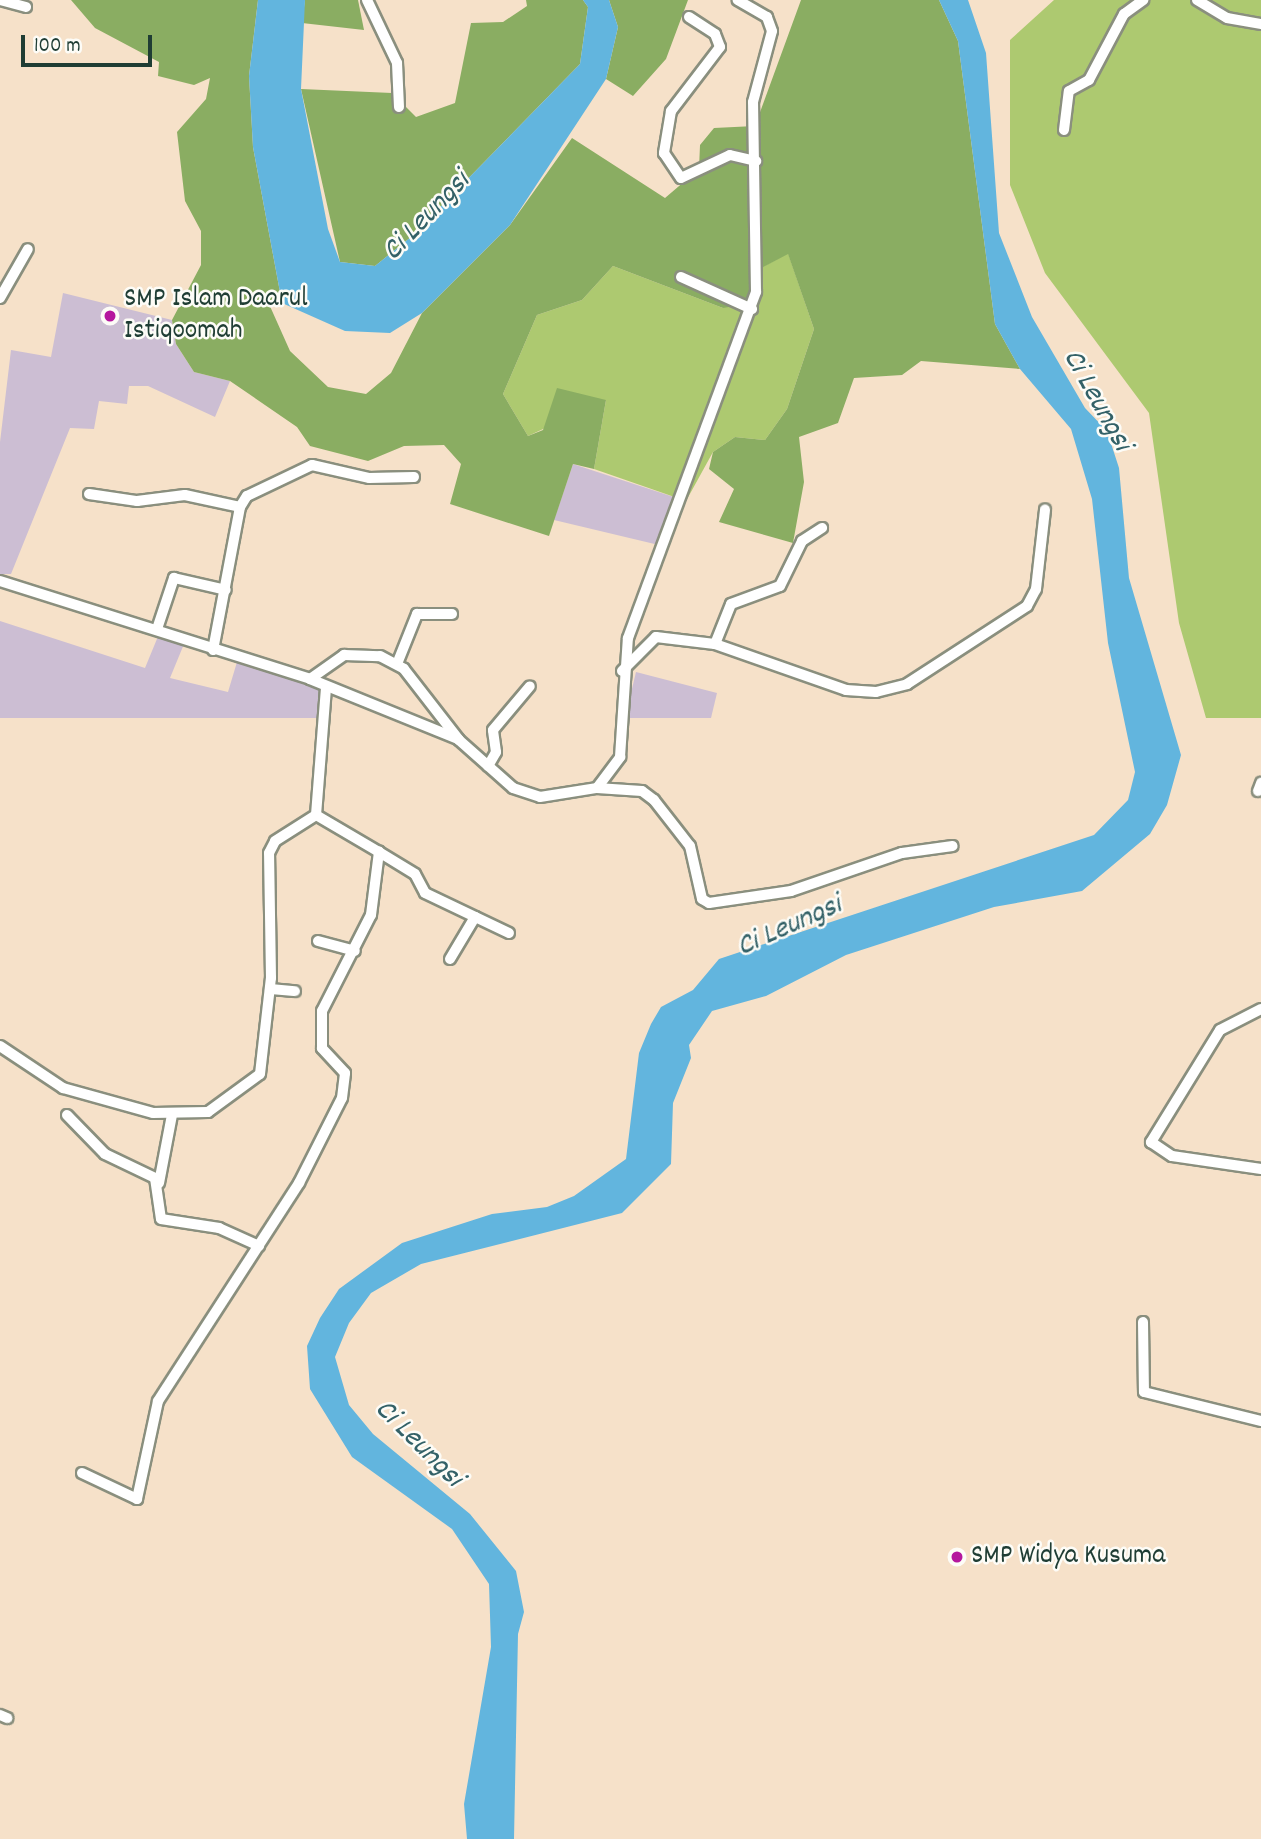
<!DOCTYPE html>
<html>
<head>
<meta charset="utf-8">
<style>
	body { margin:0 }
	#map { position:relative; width:1261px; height:1839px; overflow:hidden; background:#f6e1c9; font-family:Dekko,sans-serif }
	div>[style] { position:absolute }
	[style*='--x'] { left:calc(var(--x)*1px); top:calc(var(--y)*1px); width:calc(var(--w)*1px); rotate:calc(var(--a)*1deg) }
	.industrial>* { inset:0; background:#ccbed3 }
	.green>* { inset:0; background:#adc970 }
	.forest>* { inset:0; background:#8aad62 }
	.water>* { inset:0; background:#62b5de }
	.roads { filter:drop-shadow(2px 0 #8a8f7e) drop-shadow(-2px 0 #8a8f7e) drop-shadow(0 2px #8a8f7e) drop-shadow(0 -2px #8a8f7e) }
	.street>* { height:10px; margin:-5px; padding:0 5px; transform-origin:5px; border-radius:5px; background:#fff }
	.dots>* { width:19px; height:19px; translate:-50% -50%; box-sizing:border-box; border:4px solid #fdfcf7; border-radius:50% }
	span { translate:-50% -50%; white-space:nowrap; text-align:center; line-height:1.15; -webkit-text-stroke:5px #fdfcf7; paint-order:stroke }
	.poi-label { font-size:28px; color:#1f3d34 }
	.left { translate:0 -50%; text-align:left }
	.water-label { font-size:30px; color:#336167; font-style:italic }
	.scale { position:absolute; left:21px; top:35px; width:131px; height:32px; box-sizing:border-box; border:4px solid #1f3d34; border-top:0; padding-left:9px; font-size:21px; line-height:24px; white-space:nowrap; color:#1f3d34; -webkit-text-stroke:5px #fdfcf7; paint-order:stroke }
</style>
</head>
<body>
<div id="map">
	<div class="industrial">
		<i style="clip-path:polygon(63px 293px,172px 320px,176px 344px,194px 372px,230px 381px,215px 417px,148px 386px,129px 386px,127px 404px,99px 401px,94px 429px,70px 428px,11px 574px,0 574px,0 442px,11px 350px,51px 357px)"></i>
		<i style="clip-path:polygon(573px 464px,686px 501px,663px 546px,554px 520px)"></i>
		<i style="clip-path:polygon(0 621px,145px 668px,159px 634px,184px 644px,170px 678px,228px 692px,237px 662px,313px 682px,323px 693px,321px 718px,0 718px)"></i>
		<i style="clip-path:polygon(636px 672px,717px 693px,711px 718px,625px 718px)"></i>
	</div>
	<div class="green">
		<i style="clip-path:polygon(1054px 0,1261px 0,1261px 718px,1206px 718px,1179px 623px,1149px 413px,1045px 273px,1010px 185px,1010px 40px)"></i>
		<i style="clip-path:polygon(788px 253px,814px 329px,787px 409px,765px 440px,735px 437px,713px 452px,686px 501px,594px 469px,606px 400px,528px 436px,503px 394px,537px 315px,582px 300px,613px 266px,723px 308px,754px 272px)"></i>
	</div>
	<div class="forest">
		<i style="clip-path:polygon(71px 0,258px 0,249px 76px,253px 147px,282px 303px,269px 304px,290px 351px,328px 387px,366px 394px,391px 373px,422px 313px,510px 225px,572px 138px,665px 198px,699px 169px,700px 145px,714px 128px,755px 126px,801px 0,939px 0,958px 41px,995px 324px,1020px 369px,921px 361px,902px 375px,854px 378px,838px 423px,799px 437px,804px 482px,793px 543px,719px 522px,734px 489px,709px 469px,713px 452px,735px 437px,765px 440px,787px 409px,814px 329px,788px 254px,754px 272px,746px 304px,723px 308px,613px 266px,582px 300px,537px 315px,503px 394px,528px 436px,543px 430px,557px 388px,606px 400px,594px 469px,573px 464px,549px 536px,450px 504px,461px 464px,444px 445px,404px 446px,368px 461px,310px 446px,297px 427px,230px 381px,194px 372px,176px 344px,172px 320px,201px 265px,201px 231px,185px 201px,177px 132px,206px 99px,210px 78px,194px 85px,158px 76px,159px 62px,95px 28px)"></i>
		<i style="clip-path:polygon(305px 0,358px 0,364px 30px,302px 23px)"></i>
		<i style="clip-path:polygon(526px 0,583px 0,588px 7px,580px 64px,411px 237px,375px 266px,340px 262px,301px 89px,392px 93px,416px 117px,455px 103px,471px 23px,503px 22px,527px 6px)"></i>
		<i style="clip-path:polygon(609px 0,688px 0,666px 59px,633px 96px,606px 79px,618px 27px)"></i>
	</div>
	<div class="water">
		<i style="clip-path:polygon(258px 0,305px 0,301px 89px,328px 229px,340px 262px,375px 266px,411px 237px,580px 64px,588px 7px,583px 0,609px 0,618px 27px,606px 79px,510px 225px,422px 313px,390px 333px,345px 331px,282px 303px,253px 147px,249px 76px)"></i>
		<i style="clip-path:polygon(939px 0,968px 0,986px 53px,999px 233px,1032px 317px,1085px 408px,1107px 431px,1119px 468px,1129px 578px,1181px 755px,1167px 805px,1150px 834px,1082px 891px,994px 907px,846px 955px,766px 996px,712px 1011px,689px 1045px,691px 1058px,673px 1103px,671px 1164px,622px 1213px,421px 1264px,371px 1293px,349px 1323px,335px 1357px,349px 1405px,373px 1434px,470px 1514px,516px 1571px,524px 1612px,518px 1634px,514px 1839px,467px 1839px,464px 1804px,491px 1647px,489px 1584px,452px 1529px,352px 1457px,310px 1389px,307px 1346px,320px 1318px,339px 1289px,402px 1243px,492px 1214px,547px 1207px,574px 1196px,626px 1159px,639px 1053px,651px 1024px,661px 1007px,693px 990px,719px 959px,1094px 835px,1128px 800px,1135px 772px,1108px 643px,1092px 499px,1071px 429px,1020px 369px,995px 324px,958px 41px)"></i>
	</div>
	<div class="roads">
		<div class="street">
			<i style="--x:0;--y:0;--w:27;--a:15"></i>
			<i style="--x:367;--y:0;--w:70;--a:64.5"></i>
			<i style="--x:397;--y:63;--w:44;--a:87.4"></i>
			<i style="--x:1197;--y:0;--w:35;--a:31"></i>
			<i style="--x:1227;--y:18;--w:35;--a:10"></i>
			<i style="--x:689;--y:17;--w:31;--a:33"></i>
			<i style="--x:715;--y:34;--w:14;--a:69"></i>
			<i style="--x:720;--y:47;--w:81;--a:127.4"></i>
			<i style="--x:671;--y:111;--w:43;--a:99.5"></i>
			<i style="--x:664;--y:153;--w:30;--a:56"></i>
			<i style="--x:681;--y:178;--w:54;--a:-25.1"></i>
			<i style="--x:730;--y:155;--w:27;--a:13"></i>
			<i style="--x:1064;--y:130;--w:39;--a:-83"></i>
			<i style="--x:1069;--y:91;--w:23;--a:-29"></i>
			<i style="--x:1089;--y:80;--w:75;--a:-62.1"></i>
			<i style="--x:1124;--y:14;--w:24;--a:-36"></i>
			<i style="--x:681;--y:277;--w:78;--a:24.3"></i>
			<i style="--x:0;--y:298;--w:56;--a:-60.3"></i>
			<i style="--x:89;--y:494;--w:49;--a:8.3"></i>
			<i style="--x:137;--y:501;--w:48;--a:-7.1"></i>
			<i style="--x:185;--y:495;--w:56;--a:12.3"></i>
			<i style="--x:0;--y:581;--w:325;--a:17.5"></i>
			<i style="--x:310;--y:679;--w:42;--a:-35.2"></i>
			<i style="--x:344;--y:655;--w:36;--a:2"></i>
			<i style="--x:380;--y:656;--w:27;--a:28"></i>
			<i style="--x:404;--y:669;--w:90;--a:52.2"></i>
			<i style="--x:459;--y:740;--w:72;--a:41.6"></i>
			<i style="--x:513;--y:788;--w:28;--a:18"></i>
			<i style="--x:540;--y:797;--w:58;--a:-9"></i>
			<i style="--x:597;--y:788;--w:39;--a:-53"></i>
			<i style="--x:620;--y:757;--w:119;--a:-86.2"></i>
			<i style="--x:628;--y:638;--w:369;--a:-69.7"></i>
			<i style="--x:756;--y:292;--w:190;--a:-90.9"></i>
			<i style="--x:753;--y:102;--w:73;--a:-75"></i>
			<i style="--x:772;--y:31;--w:15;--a:-110"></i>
			<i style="--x:767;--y:17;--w:34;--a:-150"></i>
			<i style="--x:157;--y:629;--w:54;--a:-71.6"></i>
			<i style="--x:174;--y:578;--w:53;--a:13"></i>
			<i style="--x:715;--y:644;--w:139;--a:19.3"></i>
			<i style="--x:846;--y:690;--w:30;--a:4"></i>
			<i style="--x:876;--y:692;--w:32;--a:-14"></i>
			<i style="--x:907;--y:684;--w:143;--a:-33"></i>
			<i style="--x:1027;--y:606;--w:19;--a:-62"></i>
			<i style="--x:1036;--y:589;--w:80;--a:-83.5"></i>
			<i style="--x:213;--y:650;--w:146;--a:-79.3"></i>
			<i style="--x:240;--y:507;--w:13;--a:-58"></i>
			<i style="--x:247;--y:496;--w:72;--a:-25.5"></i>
			<i style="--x:312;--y:465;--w:58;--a:12.8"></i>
			<i style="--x:369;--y:478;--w:45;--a:-1.3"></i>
			<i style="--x:397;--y:664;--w:54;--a:-68.2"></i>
			<i style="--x:417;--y:614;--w:35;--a:0"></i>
			<i style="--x:622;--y:671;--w:48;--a:-45"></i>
			<i style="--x:656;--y:637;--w:59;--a:6.8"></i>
			<i style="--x:715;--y:644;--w:43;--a:-68.2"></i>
			<i style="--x:731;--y:604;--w:52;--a:-20.2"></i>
			<i style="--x:780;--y:586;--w:50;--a:-63.9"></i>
			<i style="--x:802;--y:541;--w:24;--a:-33"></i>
			<i style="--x:310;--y:679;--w:160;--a:22.1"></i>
			<i style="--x:488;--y:766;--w:16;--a:-60"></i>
			<i style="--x:496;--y:752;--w:22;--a:-98"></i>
			<i style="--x:493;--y:730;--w:57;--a:-49.9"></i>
			<i style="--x:597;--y:788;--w:45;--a:3.8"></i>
			<i style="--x:642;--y:791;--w:15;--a:37"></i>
			<i style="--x:654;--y:800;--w:58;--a:52"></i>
			<i style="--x:690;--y:846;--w:54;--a:77.2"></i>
			<i style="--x:702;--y:899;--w:8;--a:30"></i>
			<i style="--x:709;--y:903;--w:83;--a:-8.3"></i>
			<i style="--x:791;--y:891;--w:117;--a:-18.9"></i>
			<i style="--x:902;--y:853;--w:51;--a:-7.8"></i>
			<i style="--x:1258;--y:791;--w:9;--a:-69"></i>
			<i style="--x:379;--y:852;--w:42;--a:31.4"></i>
			<i style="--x:415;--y:874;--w:21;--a:62"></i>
			<i style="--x:425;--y:893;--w:93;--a:25.5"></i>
			<i style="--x:318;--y:941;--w:38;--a:15"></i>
			<i style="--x:450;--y:959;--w:49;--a:-59.2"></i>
			<i style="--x:270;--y:989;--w:25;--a:5"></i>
			<i style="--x:1261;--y:1009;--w:46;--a:152.9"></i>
			<i style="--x:1220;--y:1030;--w:132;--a:121.6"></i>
			<i style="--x:1151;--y:1142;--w:25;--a:34"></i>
			<i style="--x:1172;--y:1156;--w:90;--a:8.3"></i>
			<i style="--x:0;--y:1046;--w:76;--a:33.7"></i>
			<i style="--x:63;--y:1088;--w:93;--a:15.5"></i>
			<i style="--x:153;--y:1113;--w:55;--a:-1"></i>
			<i style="--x:208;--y:1112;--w:64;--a:-36.2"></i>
			<i style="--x:260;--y:1074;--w:97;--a:-83.5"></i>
			<i style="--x:271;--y:978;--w:125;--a:-90.9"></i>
			<i style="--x:269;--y:853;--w:13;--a:-63"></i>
			<i style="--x:275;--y:841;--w:49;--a:-32.4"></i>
			<i style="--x:316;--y:815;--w:128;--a:-85.5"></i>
			<i style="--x:67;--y:1115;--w:54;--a:45.7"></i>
			<i style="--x:105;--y:1154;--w:55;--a:25.6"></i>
			<i style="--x:155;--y:1178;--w:41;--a:81.7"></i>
			<i style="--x:161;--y:1219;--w:59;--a:8.8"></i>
			<i style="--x:219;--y:1228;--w:44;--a:24.2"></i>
			<i style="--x:159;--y:1183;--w:69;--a:-79.2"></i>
			<i style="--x:1143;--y:1322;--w:70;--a:89.2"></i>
			<i style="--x:1144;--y:1392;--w:121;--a:13.9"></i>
			<i style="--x:82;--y:1473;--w:61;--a:25.3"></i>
			<i style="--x:137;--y:1499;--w:100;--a:-77.9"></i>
			<i style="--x:158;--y:1401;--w:260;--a:-57.1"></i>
			<i style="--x:299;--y:1183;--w:95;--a:-63.2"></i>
			<i style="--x:342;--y:1098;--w:25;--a:-83"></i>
			<i style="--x:345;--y:1073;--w:34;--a:-133"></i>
			<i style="--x:322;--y:1048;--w:37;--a:-90"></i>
			<i style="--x:322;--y:1011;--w:108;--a:-63"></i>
			<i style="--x:371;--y:915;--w:64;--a:-82.8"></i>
			<i style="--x:379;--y:852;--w:73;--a:-149.6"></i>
			<i style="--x:0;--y:1715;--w:8;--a:23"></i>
		</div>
	</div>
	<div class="dots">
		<i style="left:110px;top:316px;background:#b5179e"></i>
		<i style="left:957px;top:1557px;background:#b5179e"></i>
	</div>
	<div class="poi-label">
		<span class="left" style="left:124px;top:316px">SMP Islam Daarul<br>Istiqoomah</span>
		<span class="left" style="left:971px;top:1557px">SMP Widya Kusuma</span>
	</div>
	<div class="water-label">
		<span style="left:428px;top:218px;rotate:-46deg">Ci Leungsi</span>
		<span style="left:1095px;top:401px;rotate:61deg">Ci Leungsi</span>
		<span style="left:790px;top:928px;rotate:-24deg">Ci Leungsi</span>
		<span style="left:417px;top:1445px;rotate:45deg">Ci Leungsi</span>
	</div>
	<div class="scale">100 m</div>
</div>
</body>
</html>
